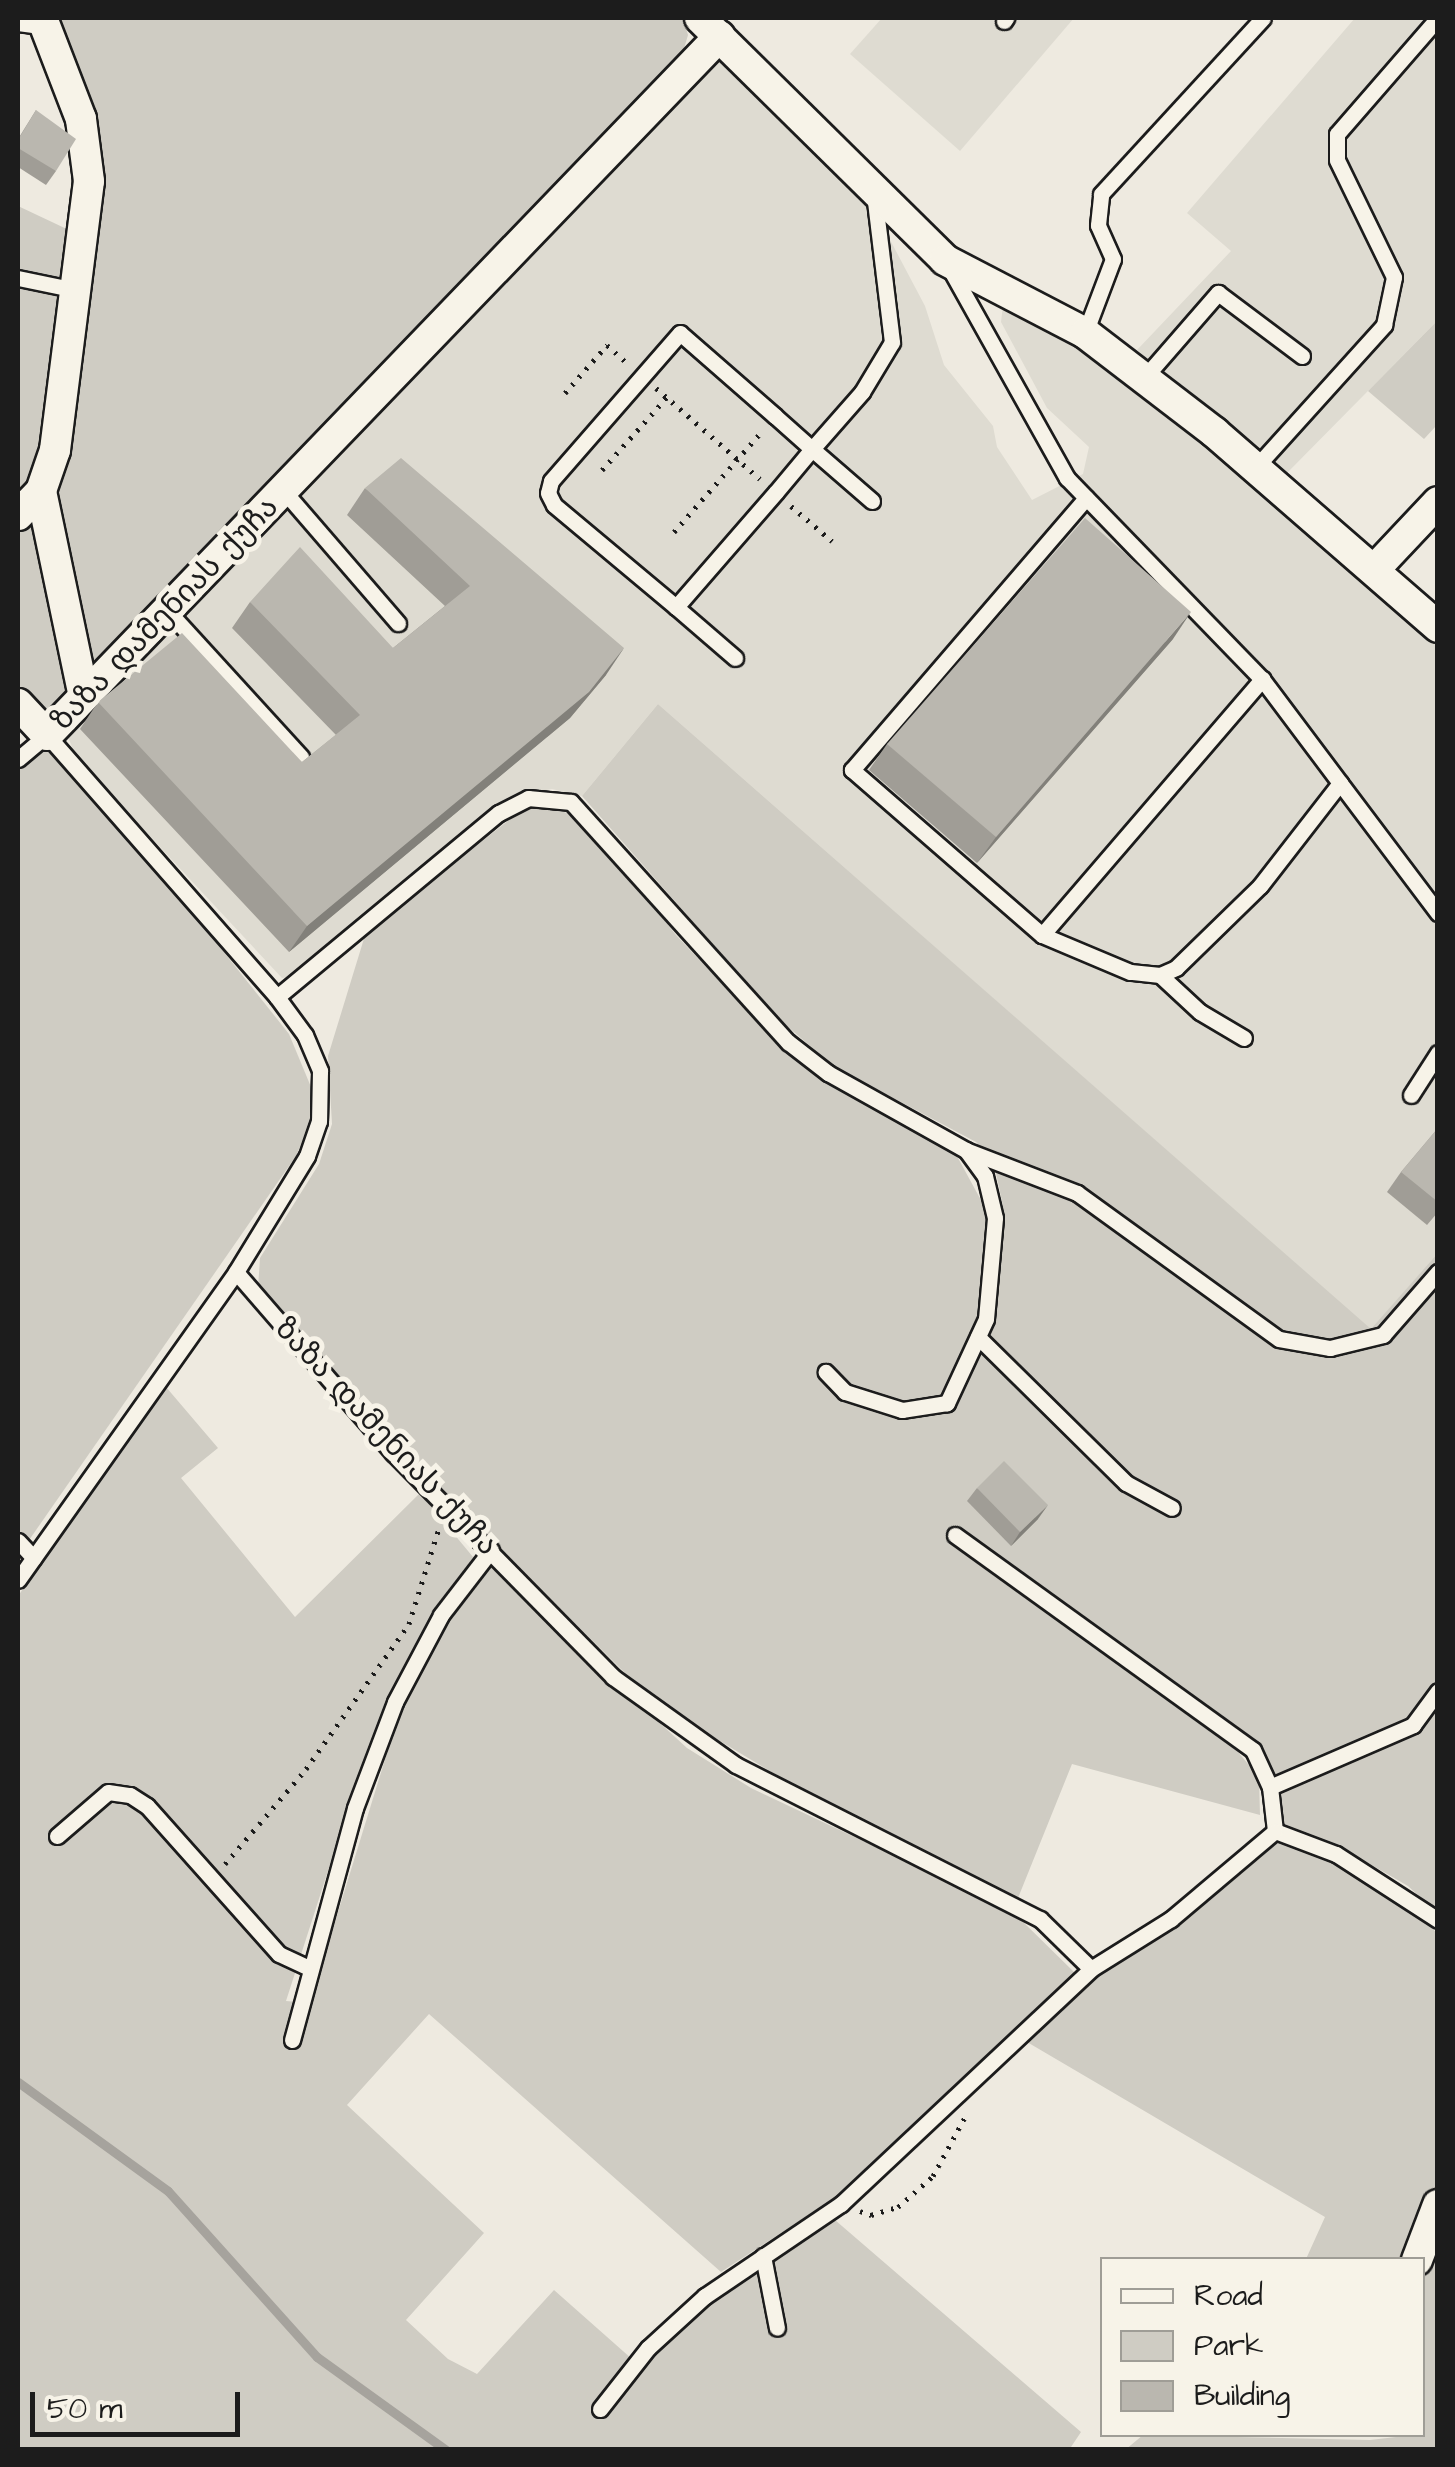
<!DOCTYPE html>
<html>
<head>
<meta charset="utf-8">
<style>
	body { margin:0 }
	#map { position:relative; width:1455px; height:2467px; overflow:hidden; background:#eeeae0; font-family:"Architects Daughter","Noto Sans Georgian",sans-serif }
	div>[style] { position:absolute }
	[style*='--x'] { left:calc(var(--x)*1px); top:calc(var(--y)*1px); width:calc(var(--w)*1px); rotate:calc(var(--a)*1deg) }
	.built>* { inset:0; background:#dedbd1 }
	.green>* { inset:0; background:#cfccc3 }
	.stream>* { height:9px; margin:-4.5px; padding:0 4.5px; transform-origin:4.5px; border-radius:4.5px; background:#a6a39d }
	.path>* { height:5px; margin-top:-2.5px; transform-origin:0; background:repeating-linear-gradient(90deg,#1c1c1c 0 2.5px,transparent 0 10.5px) }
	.roads { filter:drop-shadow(2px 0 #1c1c1c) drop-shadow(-2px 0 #1c1c1c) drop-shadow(0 2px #1c1c1c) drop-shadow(0 -2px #1c1c1c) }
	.lane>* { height:15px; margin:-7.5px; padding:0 7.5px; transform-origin:7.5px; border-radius:7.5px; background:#f7f3e8 }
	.street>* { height:30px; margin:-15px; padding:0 15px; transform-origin:15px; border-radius:15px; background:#f7f3e8 }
	.wall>* { inset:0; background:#a09d96 }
	.shaded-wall>* { inset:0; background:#82807a }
	.building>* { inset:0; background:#bab7af }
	span { translate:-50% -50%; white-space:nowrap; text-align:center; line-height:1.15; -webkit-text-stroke:10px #f7f3e8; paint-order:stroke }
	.street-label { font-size:30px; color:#1c1c1c }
	.frame { position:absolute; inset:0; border:20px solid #1c1c1c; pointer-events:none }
	.legend { position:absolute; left:1100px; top:2257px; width:325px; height:180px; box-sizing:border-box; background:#f7f3e8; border:2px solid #9f9d96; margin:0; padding:12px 18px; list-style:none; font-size:30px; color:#1c1c1c }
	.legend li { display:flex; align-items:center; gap:20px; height:50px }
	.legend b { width:50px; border:2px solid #9f9d96 }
	.scale { position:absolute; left:30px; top:2392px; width:210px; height:45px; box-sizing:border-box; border:5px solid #1c1c1c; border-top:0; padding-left:12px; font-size:30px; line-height:35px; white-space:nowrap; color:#1c1c1c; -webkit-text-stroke:8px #f7f3e8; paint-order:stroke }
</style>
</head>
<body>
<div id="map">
	<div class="built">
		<i style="clip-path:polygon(882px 18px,1074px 18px,960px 151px,850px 54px)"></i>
		<i style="clip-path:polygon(1355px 18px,1437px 18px,1437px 321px,1287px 473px,1137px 350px,1231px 251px,1187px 213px)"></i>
		<i style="clip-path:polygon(718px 58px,853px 189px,888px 236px,925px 306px,944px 365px,993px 426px,997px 447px,1032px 500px,1083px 474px,1089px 447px,1047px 408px,1001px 322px,1003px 305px,1074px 333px,1437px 646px,1437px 1254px,1371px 1330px,658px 704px,582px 796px,552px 789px,516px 795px,295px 976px,282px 978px,76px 757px,68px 737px,73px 722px)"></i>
	</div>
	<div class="green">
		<i style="clip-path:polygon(50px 18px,683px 18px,688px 35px,683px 52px,43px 718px,18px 693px,18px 526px,42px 498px,94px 216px)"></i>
		<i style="clip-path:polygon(18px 206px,71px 231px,48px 446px,18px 498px)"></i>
		<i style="clip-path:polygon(1437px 321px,1437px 425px,1424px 439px,1368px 391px)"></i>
		<i style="clip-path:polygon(658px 704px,1371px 1329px,1437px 1254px,1437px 1683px,1405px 1723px,1277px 1777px,1254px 1742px,956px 1527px,945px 1536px,1227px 1739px,1259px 1777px,1260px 1815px,1072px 1764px,1018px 1898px,850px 1819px,695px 1726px,626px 1674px,380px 1430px,258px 1288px,260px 1258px,319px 1164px,332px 1124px,328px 1056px,366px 932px,513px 817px,540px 804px,582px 818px,676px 935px,783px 1049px,827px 1081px,934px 1139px,958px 1158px,982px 1202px,1003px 1206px,994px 1164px,976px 1142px,833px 1066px,779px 1019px,582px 796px)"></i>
		<i style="clip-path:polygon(43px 746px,196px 917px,289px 1034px,311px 1087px,313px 1116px,296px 1156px,18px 1556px,18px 768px)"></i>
		<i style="clip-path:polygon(166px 1387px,218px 1448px,181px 1478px,295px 1617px,420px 1493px,473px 1557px,405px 1663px,368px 1747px,286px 2001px,310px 2003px,395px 1727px,440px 1630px,488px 1565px,687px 1748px,751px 1788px,1013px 1912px,1075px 1973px,898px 2145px,833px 2199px,721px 2272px,429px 2014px,347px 2105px,484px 2233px,406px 2320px,448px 2359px,477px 2374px,554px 2290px,641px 2367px,692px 2316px,835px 2220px,1081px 2432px,1069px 2450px,18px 2449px,18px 1596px)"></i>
		<i style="clip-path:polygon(1437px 1707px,1437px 1913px,1408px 1886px,1337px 1845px,1281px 1824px,1281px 1791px,1410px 1736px)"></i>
		<i style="clip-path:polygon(1273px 1840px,1340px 1865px,1402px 1901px,1437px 1933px,1437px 2187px,1407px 2259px,1306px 2259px,1325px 2217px,1027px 2042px,1101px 1972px,1207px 1902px)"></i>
		<i style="clip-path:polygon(1437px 2235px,1437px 2449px,1125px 2450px,1143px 2435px,1370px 2440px,1422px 2434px,1423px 2281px)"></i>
	</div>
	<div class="stream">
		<i style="--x:18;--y:2082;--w:185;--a:36"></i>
		<i style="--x:168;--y:2191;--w:223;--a:48.1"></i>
		<i style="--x:317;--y:2357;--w:159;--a:35.8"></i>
	</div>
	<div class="path">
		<i style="--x:656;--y:388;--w:138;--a:41.2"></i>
		<i style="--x:565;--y:393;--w:64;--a:-48.8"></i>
		<i style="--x:607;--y:345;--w:28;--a:42"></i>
		<i style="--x:602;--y:470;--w:98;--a:-48.3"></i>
		<i style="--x:791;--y:506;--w:54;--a:40.5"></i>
		<i style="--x:674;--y:532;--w:135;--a:-48.9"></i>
		<i style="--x:225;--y:1864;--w:125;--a:-49.5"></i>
		<i style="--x:306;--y:1769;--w:178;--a:-54.6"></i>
		<i style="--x:409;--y:1624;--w:101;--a:-72.6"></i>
		<i style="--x:860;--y:2211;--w:12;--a:20"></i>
		<i style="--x:871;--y:2215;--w:28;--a:-17"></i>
		<i style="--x:898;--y:2207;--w:47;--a:-41.5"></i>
		<i style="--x:933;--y:2176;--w:67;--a:-61.5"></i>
	</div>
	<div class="roads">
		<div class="lane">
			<i style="--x:1004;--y:21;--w:4;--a:-56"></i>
			<i style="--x:18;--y:23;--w:28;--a:8"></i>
			<i style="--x:949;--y:267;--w:242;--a:60.8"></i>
			<i style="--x:1067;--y:478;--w:280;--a:45.9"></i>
			<i style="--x:1262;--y:679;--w:130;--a:53.1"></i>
			<i style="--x:1340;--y:783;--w:130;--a:127.8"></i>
			<i style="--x:1260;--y:886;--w:117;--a:135.7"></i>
			<i style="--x:1176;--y:968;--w:17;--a:156"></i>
			<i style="--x:1160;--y:975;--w:30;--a:-174"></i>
			<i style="--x:1130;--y:972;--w:95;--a:-157.2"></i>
			<i style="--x:1042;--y:935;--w:338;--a:-49.3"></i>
			<i style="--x:18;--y:278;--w:59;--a:11.7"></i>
			<i style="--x:1085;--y:333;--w:79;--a:-69.3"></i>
			<i style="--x:1113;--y:259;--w:37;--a:-114"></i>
			<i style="--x:1098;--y:225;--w:31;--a:-84"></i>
			<i style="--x:1101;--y:194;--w:239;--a:-47.4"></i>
			<i style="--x:1144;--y:378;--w:113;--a:-49"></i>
			<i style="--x:1218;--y:293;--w:105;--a:36.9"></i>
			<i style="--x:1255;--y:468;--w:193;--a:-47.9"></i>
			<i style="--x:1384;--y:325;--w:49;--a:-78.2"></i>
			<i style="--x:1394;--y:277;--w:130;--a:-116"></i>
			<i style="--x:1337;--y:160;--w:26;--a:-90"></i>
			<i style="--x:1337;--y:134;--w:154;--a:-49"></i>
			<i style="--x:283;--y:490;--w:176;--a:49.2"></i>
			<i style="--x:872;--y:501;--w:79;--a:-139.1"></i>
			<i style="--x:812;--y:449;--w:50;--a:-138.3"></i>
			<i style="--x:775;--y:416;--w:126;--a:-138.9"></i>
			<i style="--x:680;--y:333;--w:196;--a:131.1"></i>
			<i style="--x:551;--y:481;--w:12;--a:104"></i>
			<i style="--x:548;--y:493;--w:13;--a:63"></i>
			<i style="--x:554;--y:505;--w:159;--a:39.9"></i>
			<i style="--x:676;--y:607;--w:152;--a:-49"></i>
			<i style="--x:776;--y:492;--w:56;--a:-50.1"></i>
			<i style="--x:812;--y:449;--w:76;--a:-48.7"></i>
			<i style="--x:862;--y:392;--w:58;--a:-59"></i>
			<i style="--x:892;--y:342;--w:150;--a:-96.9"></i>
			<i style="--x:676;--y:607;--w:78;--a:40.8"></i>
			<i style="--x:167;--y:610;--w:199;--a:47.6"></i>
			<i style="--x:18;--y:759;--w:38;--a:-40"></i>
			<i style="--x:47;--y:735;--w:349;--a:48.7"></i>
			<i style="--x:277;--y:997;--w:47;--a:53.6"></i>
			<i style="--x:305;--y:1035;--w:39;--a:67"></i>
			<i style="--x:320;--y:1071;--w:50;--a:91.1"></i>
			<i style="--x:319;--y:1121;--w:37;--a:109"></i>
			<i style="--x:307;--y:1156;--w:136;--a:121.5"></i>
			<i style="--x:236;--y:1272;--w:377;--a:125.3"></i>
			<i style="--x:1340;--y:783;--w:163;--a:53"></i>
			<i style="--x:1042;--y:935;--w:252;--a:-139"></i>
			<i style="--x:852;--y:770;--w:359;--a:-49.3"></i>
			<i style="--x:1160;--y:975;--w:54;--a:42.8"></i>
			<i style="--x:1200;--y:1012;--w:51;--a:30.6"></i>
			<i style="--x:277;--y:997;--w:288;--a:-39.7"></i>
			<i style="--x:499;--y:813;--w:33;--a:-27"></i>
			<i style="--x:528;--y:798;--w:43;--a:5.3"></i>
			<i style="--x:571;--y:802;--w:324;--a:47.9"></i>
			<i style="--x:788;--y:1042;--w:51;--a:37.8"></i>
			<i style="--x:828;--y:1073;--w:158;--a:29.2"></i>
			<i style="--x:966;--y:1150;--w:32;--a:54"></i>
			<i style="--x:985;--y:1176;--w:43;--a:76.6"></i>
			<i style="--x:995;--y:1218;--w:101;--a:95.1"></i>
			<i style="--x:986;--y:1319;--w:93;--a:114.9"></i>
			<i style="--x:947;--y:1403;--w:46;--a:171.2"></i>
			<i style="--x:902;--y:1410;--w:60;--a:-162.5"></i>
			<i style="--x:845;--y:1392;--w:28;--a:-134"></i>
			<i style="--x:1411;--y:1095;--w:50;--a:-57.3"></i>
			<i style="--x:968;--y:1151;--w:117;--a:21.1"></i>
			<i style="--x:1077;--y:1193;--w:249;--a:35.9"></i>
			<i style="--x:1279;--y:1339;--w:52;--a:10"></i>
			<i style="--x:1330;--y:1348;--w:55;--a:-13.8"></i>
			<i style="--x:1383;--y:1335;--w:84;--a:-48.9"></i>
			<i style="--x:236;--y:1272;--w:240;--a:49.1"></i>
			<i style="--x:393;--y:1453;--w:314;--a:45.5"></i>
			<i style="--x:613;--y:1677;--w:151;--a:35.6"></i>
			<i style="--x:736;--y:1765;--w:341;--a:26.9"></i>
			<i style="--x:1040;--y:1919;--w:71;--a:44.4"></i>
			<i style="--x:978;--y:1337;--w:208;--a:44.6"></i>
			<i style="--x:1126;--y:1483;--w:52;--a:28.5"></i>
			<i style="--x:955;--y:1535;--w:367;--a:35.8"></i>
			<i style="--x:1253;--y:1750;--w:41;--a:65.3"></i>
			<i style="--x:1270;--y:1787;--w:44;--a:83.5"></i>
			<i style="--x:18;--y:1541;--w:23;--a:47"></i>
			<i style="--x:1270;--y:1787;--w:156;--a:-23.4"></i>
			<i style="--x:1413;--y:1725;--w:42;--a:-53.7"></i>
			<i style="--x:1275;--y:1831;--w:65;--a:20.7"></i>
			<i style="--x:1336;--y:1854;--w:121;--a:32.9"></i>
			<i style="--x:57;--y:1836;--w:67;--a:-40.8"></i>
			<i style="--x:108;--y:1792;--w:22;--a:8"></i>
			<i style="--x:130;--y:1795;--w:20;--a:33"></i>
			<i style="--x:147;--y:1806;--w:198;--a:48.3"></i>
			<i style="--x:279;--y:1954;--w:35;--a:25"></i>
			<i style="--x:292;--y:2040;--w:240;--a:-74.8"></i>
			<i style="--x:355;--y:1808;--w:113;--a:-69.3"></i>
			<i style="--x:395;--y:1702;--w:98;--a:-62.1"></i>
			<i style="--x:441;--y:1615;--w:82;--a:-52.4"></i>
			<i style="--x:763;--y:2256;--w:73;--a:79"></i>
			<i style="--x:600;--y:2409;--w:78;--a:-51.8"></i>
			<i style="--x:648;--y:2348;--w:77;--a:-42.4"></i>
			<i style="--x:705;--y:2296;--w:164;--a:-34.1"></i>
			<i style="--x:841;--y:2204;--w:343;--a:-43.2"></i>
			<i style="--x:1091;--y:1969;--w:94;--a:-32"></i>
			<i style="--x:1171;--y:1919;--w:136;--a:-40.2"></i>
		</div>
		<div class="street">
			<i style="--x:700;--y:18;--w:344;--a:44.6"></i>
			<i style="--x:945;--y:260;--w:158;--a:27.5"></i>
			<i style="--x:1085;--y:333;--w:163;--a:37.5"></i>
			<i style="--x:1214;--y:432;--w:297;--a:41"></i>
			<i style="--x:41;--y:491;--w:209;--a:78.2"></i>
			<i style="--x:18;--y:515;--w:33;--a:-46"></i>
			<i style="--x:41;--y:491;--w:43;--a:-71.1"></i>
			<i style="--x:55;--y:450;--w:271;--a:-82.8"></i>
			<i style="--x:89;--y:181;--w:63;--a:-97.4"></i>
			<i style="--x:81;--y:119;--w:108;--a:-111.1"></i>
			<i style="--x:1374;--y:570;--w:93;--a:-46.7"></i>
			<i style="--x:18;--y:704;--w:42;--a:46.9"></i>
			<i style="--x:47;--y:735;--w:970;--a:-46.09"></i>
			<i style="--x:1417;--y:2260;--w:59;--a:-69.1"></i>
		</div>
	</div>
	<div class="wall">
		<i style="clip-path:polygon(36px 110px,56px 171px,46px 185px,18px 167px,18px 139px)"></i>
		<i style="clip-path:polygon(365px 488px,606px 675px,570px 718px,289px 952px,80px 729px,98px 702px,302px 762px,336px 735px,232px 628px,250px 602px,393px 648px,445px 606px,347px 515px)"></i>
		<i style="clip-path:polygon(1173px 639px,977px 863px,869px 770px,887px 744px)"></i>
		<i style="clip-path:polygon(1438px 1128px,1438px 1212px,1427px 1225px,1387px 1192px,1401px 1172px)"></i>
		<i style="clip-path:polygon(977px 1488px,1038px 1519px,1011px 1546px,967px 1501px)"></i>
	</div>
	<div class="shaded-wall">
		<i style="clip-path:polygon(1191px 612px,1173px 639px,977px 863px,996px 837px)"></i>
		<i style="clip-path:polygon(624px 648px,606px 675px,570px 718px,289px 952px,307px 926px)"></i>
		<i style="clip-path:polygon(1048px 1505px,1038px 1519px,1011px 1546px,1020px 1532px)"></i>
	</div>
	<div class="building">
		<i style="clip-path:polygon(36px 110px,76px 139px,56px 171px,18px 148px,18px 140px)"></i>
		<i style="clip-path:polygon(401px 458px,624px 648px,589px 692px,307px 926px,98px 702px,182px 633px,302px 762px,360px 715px,250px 602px,300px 547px,393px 648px,470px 586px,365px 488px)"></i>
		<i style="clip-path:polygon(1085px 518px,1191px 612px,996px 837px,887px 744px)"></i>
		<i style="clip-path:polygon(1438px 1128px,1438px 1202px,1401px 1172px)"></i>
		<i style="clip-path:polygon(1004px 1461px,1048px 1505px,1020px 1532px,977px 1488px)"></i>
	</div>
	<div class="street-label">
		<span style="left:165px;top:614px;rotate:-46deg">ზაზა დამენიას ქუჩა</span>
		<span style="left:386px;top:1437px;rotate:47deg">ზაზა დამენიას ქუჩა</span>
	</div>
	<div class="frame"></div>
	<ul class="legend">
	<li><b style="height:12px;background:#f7f3e8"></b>Road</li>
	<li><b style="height:28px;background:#cfccc3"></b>Park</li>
	<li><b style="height:28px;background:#bab7af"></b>Building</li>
	</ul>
	<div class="scale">50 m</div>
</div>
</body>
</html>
